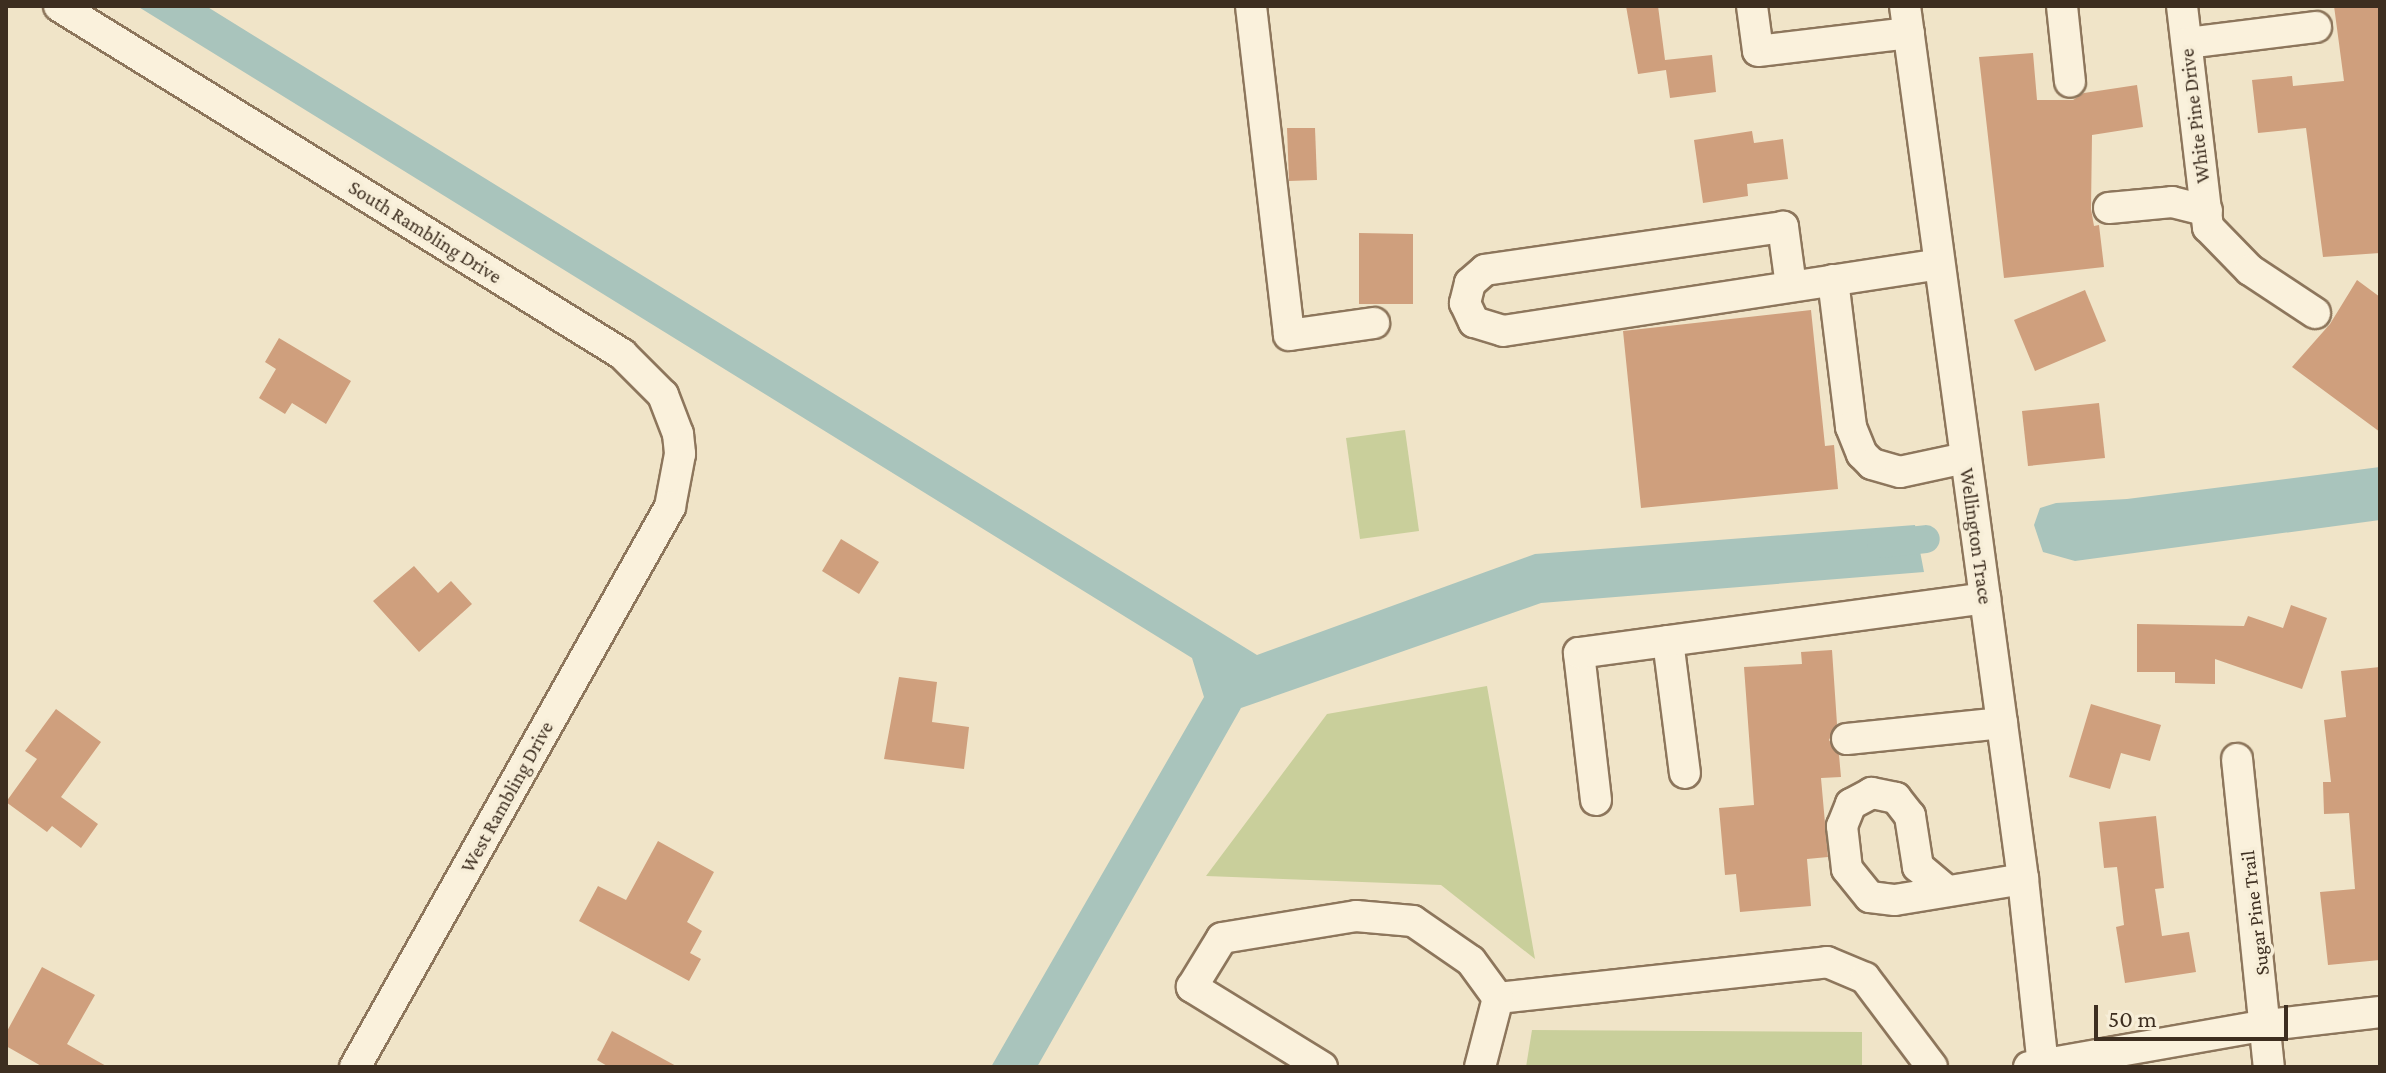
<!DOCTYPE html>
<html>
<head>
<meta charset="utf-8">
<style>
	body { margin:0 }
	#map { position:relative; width:2386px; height:1073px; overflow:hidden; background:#f0e4c8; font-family:"Crimson Pro",serif }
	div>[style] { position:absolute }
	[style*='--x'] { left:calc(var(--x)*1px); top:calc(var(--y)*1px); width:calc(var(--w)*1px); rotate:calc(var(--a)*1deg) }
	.green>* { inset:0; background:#c9cf9b }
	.water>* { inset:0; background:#a9c4bc }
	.canal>* { height:28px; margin:-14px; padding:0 14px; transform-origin:14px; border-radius:14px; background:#a9c4bc }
	.building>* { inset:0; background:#cf9f7d }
	.roads { filter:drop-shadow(2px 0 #8d765c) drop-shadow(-2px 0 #8d765c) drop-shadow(0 2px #8d765c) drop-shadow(0 -2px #8d765c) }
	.minor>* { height:30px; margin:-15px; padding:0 15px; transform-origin:15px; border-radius:15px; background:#faf1dc }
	span { translate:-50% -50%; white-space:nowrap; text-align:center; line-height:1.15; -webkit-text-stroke:7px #f7eed8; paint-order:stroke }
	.street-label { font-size:20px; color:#3d2e20 }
	.frame { position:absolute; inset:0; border:8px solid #3d2e20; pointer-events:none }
	.scale { position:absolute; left:2094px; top:1005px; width:194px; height:36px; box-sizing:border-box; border:4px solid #3d2e20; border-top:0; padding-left:10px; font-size:24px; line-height:28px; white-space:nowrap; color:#3d2e20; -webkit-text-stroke:6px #f7eed8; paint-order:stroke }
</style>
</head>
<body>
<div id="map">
	<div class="green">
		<i style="clip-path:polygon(1405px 430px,1419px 531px,1360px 539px,1346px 438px)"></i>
		<i style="clip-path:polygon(1487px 686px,1535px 959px,1441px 885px,1206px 876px,1327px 714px)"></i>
		<i style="clip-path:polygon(1532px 1030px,1862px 1032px,1862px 1067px,1526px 1067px)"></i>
	</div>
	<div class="water">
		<i style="clip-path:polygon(137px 6px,206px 6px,1257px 655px,1535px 554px,1915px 525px,1924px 572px,1541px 603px,1241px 708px,1037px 1067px,991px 1067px,1204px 697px,1192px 658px)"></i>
		<i style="clip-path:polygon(2380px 467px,2380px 520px,2075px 561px,2043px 552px,2034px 525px,2040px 508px,2056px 503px,2127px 499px)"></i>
	</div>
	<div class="canal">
		<i style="--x:1881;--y:544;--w:45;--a:-6.3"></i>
	</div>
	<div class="building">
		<i style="clip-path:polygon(1626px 6px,1658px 6px,1665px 60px,1712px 55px,1716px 92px,1670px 98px,1666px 70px,1638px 74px)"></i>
		<i style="clip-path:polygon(2334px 6px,2380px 6px,2380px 253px,2323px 257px,2306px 128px,2258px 133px,2252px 80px,2292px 76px,2293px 86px,2344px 81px)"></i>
		<i style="clip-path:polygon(2033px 53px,2037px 100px,2073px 100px,2084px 93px,2137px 85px,2143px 127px,2092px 135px,2091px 209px,2094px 226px,2099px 225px,2104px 267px,2004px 278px,1979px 57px)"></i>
		<i style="clip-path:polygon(1287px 128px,1315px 128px,1317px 180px,1289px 181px)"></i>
		<i style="clip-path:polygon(1752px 131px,1754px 143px,1783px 139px,1788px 179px,1747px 184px,1748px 196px,1703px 203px,1694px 140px)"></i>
		<i style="clip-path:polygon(1359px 233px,1413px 234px,1413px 304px,1359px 304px)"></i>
		<i style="clip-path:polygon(2357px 280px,2380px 297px,2380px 432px,2292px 367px,2330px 324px)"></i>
		<i style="clip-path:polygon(2085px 290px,2106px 341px,2035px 371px,2014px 320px)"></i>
		<i style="clip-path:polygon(1811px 310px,1825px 446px,1834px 445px,1838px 489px,1641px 508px,1623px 331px)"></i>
		<i style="clip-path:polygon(279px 338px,351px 381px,326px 424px,292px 403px,285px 414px,259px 398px,276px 369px,265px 362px)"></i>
		<i style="clip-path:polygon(2099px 403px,2105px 458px,2028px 466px,2022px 411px)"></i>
		<i style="clip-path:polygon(841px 539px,879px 562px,859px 594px,822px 571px)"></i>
		<i style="clip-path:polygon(414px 566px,438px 593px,451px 581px,472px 604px,419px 652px,373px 601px)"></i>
		<i style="clip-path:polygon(2291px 605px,2327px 618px,2302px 689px,2215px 659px,2215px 684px,2175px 683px,2175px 672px,2137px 672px,2137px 624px,2244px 626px,2248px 616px,2283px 628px)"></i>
		<i style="clip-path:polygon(1832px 650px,1837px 724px,1829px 740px,1839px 755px,1841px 777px,1821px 778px,1828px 857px,1807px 859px,1811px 906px,1740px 912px,1736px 874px,1725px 875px,1719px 808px,1754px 805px,1744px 667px,1802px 664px,1801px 652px)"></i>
		<i style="clip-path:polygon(2380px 667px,2380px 960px,2328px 965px,2320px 892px,2355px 889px,2349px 813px,2324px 814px,2323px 782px,2331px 782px,2324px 720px,2346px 717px,2341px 671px)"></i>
		<i style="clip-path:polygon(899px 677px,937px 682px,932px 722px,969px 727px,964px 769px,884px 759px)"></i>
		<i style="clip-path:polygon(2091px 704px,2161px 725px,2150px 761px,2121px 753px,2110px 789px,2069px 777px)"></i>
		<i style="clip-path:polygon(56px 709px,101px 742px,61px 797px,98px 824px,81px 848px,52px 826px,47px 832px,6px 802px,37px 759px,25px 751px)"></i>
		<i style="clip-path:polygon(2156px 816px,2164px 888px,2155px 889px,2162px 936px,2189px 932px,2196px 972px,2125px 983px,2116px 927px,2124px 925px,2117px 867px,2104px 868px,2099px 822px)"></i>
		<i style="clip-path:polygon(658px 841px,714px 872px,687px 922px,702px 931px,690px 953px,701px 959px,689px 981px,579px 921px,598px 886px,626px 900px)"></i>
		<i style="clip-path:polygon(42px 967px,95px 995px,67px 1044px,108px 1067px,43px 1067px,6px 1046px,6px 1033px)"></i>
		<i style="clip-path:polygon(612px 1031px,678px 1067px,609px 1067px,597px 1060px)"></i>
	</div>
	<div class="roads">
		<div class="minor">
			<i style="--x:59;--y:6;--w:662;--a:31.72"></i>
			<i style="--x:622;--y:354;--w:58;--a:45"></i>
			<i style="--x:663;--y:395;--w:42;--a:69"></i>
			<i style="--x:678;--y:434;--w:20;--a:84"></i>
			<i style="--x:680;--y:454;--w:54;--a:100.7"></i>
			<i style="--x:670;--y:507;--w:643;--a:119.36"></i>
			<i style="--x:1251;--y:6;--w:331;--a:83.4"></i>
			<i style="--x:1289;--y:335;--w:86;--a:-8"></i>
			<i style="--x:1752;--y:6;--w:45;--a:82.4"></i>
			<i style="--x:1758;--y:51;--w:152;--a:-6.8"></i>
			<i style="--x:1905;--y:6;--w:881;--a:82.3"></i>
			<i style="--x:2023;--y:879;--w:189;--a:83.9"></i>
			<i style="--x:2062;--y:6;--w:76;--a:84"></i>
			<i style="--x:2182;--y:6;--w:223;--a:83.3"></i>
			<i style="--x:2208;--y:227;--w:60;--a:45.7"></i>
			<i style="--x:2250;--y:270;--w:78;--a:33.5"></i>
			<i style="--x:2187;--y:43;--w:130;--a:-7.1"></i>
			<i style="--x:2109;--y:208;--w:63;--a:-5.4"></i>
			<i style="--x:2172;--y:202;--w:36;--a:14"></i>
			<i style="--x:1833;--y:280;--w:148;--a:83"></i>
			<i style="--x:1851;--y:427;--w:29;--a:68"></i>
			<i style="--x:1862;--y:454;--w:14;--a:45"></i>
			<i style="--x:1872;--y:464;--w:29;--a:16"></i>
			<i style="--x:1900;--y:472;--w:66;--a:-12.2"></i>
			<i style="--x:1791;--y:286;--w:60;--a:-97.7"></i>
			<i style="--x:1783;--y:227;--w:301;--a:171.8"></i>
			<i style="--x:1485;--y:270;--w:20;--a:139"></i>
			<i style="--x:1470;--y:283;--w:21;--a:104"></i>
			<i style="--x:1465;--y:303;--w:21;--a:65"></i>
			<i style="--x:1474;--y:322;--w:30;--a:17"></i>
			<i style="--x:1503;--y:331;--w:441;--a:-8.7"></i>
			<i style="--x:1668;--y:641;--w:133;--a:82.7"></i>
			<i style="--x:1847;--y:739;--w:156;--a:-5.9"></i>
			<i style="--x:2237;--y:759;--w:310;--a:84.1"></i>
			<i style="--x:1596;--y:800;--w:148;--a:-96.6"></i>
			<i style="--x:1579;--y:653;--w:410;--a:-7.7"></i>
			<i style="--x:1947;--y:891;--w:38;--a:-140"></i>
			<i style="--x:1918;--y:867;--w:52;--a:-98.9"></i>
			<i style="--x:1910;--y:816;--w:23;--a:-128"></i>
			<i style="--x:1896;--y:798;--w:25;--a:-168"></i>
			<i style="--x:1872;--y:793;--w:24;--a:152"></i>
			<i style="--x:1851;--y:804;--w:24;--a:112"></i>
			<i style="--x:1842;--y:826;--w:43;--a:83.4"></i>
			<i style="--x:1847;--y:869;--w:36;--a:51"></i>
			<i style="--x:1870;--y:897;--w:25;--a:7"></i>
			<i style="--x:1895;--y:900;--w:130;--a:-9.3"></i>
			<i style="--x:1498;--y:998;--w:331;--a:-6.2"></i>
			<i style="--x:1827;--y:962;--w:41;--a:22.8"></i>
			<i style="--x:1865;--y:978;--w:111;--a:53"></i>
			<i style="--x:1322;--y:1067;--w:153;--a:-148.4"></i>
			<i style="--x:1192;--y:987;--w:57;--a:-58.5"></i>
			<i style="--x:1222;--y:938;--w:136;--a:-9.3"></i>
			<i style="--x:1356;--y:916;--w:57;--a:5"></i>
			<i style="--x:1413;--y:921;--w:70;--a:34.6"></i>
			<i style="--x:1471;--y:961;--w:46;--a:53.9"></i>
			<i style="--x:1480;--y:1067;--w:71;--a:-75.4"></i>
			<i style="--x:2029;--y:1067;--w:243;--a:-10"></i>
			<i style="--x:2268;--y:1025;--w:113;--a:-6.6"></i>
		</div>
	</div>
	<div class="street-label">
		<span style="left:2195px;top:116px;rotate:-97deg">White Pine Drive</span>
		<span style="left:425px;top:232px;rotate:32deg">South Rambling Drive</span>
		<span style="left:1976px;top:536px;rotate:82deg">Wellington Trace</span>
		<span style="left:507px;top:797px;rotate:-61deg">West Rambling Drive</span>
		<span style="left:2255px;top:913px;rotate:-97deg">Sugar Pine Trail</span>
	</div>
	<div class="frame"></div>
	<div class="scale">50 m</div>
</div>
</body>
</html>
